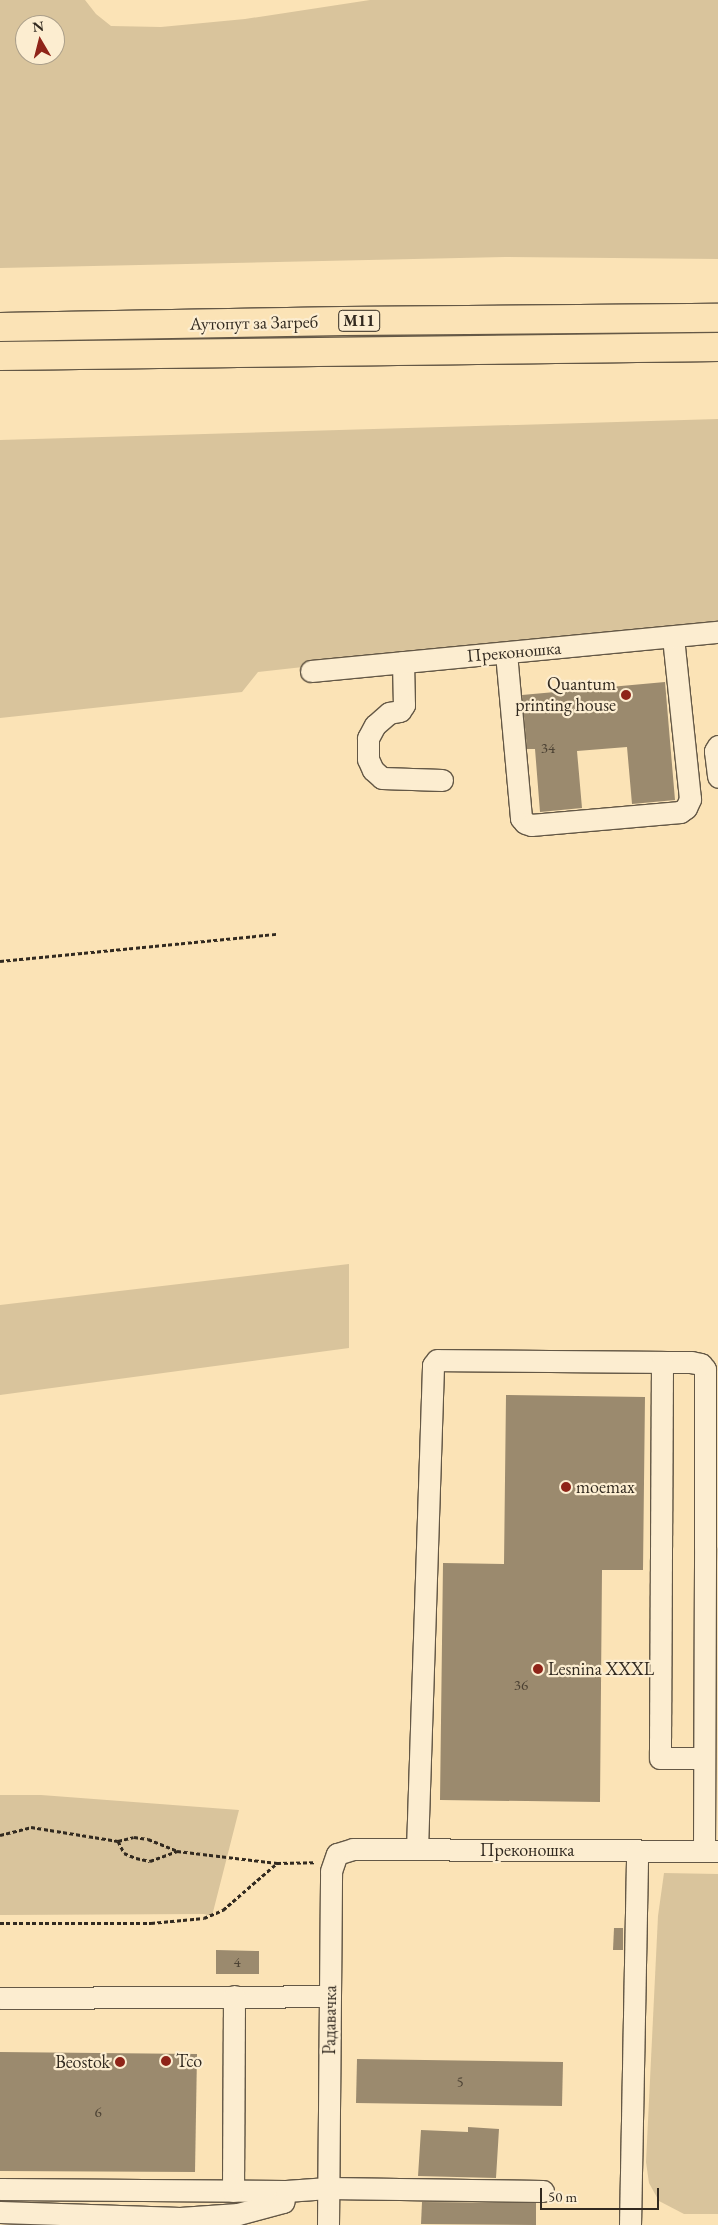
<!DOCTYPE html>
<html>
<head>
<meta charset="utf-8">
<style>
	body { margin:0 }
	#map { position:relative; width:718px; height:2225px; overflow:hidden; background:#fbe3b6; font-family:"EB Garamond",serif }
	div>[style] { position:absolute }
	[style*='--x'] { left:calc(var(--x)*1px); top:calc(var(--y)*1px); width:calc(var(--w)*1px); rotate:calc(var(--a)*1deg) }
	.green>* { inset:0; background:#d9c49c }
	.building>* { inset:0; background:#9b8a6e }
	.path>* { height:3px; margin-top:-1.5px; transform-origin:0; background:repeating-linear-gradient(90deg,#322a20 0 4px,transparent 0 6.5px) }
	.roads { filter:drop-shadow(1px 0 #645846) drop-shadow(-1px 0 #645846) drop-shadow(0 1px #645846) drop-shadow(0 -1px #645846) }
	.minor>* { height:21px; margin:-10.5px; padding:0 10.5px; transform-origin:10.5px; border-radius:10.5px; background:#fcedd0 }
	.highway>* { height:28px; margin:-14px; padding:0 14px; transform-origin:14px; border-radius:14px; background:#fbe3b6 }
	.dots>* { width:14px; height:14px; translate:-50% -50%; box-sizing:border-box; border:2px solid #fcedd0; border-radius:50% }
	span { translate:-50% -50%; white-space:nowrap; text-align:center; line-height:1.15; -webkit-text-stroke:4.5px #fcedd0; paint-order:stroke }
	.number-label { font-size:15px; color:#4c4234 }
	.number-label span { -webkit-text-stroke-width:0 }
	.shield-label span { padding:1px 4px; background:#fcedd0; border:1px solid; border-radius:4px; -webkit-text-stroke-width:0 }
	.shield-label { font-size:16px; color:#322a20; font-weight:700 }
	.street-label { font-size:18px; color:#322a20 }
	.poi-label { font-size:18px; color:#322a20 }
	.right { translate:-100% -50%; text-align:right }
	.left { translate:0 -50%; text-align:left }
	.north { position:absolute; left:15px; top:15px; width:50px; height:50px; box-sizing:border-box; background:#fcedd0; border:1px solid #ab9f8a; border-radius:50%; rotate:352deg; font-size:14px; font-weight:700; line-height:20px; text-align:center; color:#322a20 }
	.north::after { content:''; display:block; margin:auto; width:18px; height:22px; background:#8f2418; clip-path:polygon(50% 0,100% 100%,50% 72%,0 100%) }
	.scale { position:absolute; left:540px; top:2188px; width:119px; height:22px; box-sizing:border-box; border:2px solid #322a20; border-top:0; padding-left:6px; font-size:15px; line-height:18px; white-space:nowrap; color:#322a20; -webkit-text-stroke:4px #fcedd0; paint-order:stroke }
</style>
</head>
<body>
<div id="map">
	<div class="green">
		<i style="clip-path:polygon(evenodd,0 0,85px 0,96px 14px,111px 26px,161px 27px,245px 19px,370px 0,718px 0,718px 259px,505px 257px,0 268px,0 0,25px 25px,55px 25px,55px 55px,25px 55px,25px 25px)"></i>
		<i style="clip-path:polygon(718px 419px,718px 621px,258px 672px,242px 692px,0 718px,0 440px)"></i>
		<i style="clip-path:polygon(349px 1264px,349px 1348px,0 1395px,0 1305px)"></i>
		<i style="clip-path:polygon(0 1795px,41px 1795px,239px 1810px,212px 1916px,204px 1914px,0 1915px)"></i>
		<i style="clip-path:polygon(664px 1873px,718px 1874px,718px 2214px,684px 2214px,659px 2201px,649px 2183px,646px 2162px,658px 1916px)"></i>
	</div>
	<div class="building">
		<i style="clip-path:polygon(665px 682px,675px 800px,632px 804px,627px 747px,577px 751px,582px 808px,540px 812px,535px 749px,527px 749px,522px 695px)"></i>
		<i style="clip-path:polygon(506px 1395px,645px 1397px,643px 1570px,602px 1570px,600px 1802px,440px 1800px,443px 1563px,504px 1564px)"></i>
		<i style="clip-path:polygon(614px 1928px,623px 1928px,623px 1950px,613px 1950px)"></i>
		<i style="clip-path:polygon(216px 1950px,259px 1951px,259px 1974px,216px 1974px)"></i>
		<i style="clip-path:polygon(0 2052px,197px 2054px,195px 2172px,0 2171px)"></i>
		<i style="clip-path:polygon(357px 2059px,563px 2062px,562px 2106px,356px 2103px)"></i>
		<i style="clip-path:polygon(468px 2127px,499px 2129px,496px 2178px,418px 2176px,421px 2130px,468px 2132px)"></i>
		<i style="clip-path:polygon(422px 2202px,536px 2203px,536px 2225px,421px 2224px)"></i>
	</div>
	<div class="path">
		<i style="--x:0;--y:961;--w:278;--a:-5.6"></i>
		<i style="--x:0;--y:1835;--w:32;--a:-14"></i>
		<i style="--x:31;--y:1827;--w:88;--a:9.1"></i>
		<i style="--x:118;--y:1841;--w:16;--a:-14"></i>
		<i style="--x:134;--y:1837;--w:14;--a:8"></i>
		<i style="--x:148;--y:1839;--w:31;--a:22"></i>
		<i style="--x:177;--y:1851;--w:101;--a:6.8"></i>
		<i style="--x:277;--y:1863;--w:39;--a:-1"></i>
		<i style="--x:118;--y:1841;--w:13;--a:63"></i>
		<i style="--x:124;--y:1853;--w:13;--a:23"></i>
		<i style="--x:136;--y:1858;--w:14;--a:12"></i>
		<i style="--x:150;--y:1861;--w:29;--a:-20"></i>
		<i style="--x:0;--y:1923;--w:151;--a:0"></i>
		<i style="--x:151;--y:1923;--w:53;--a:-5.4"></i>
		<i style="--x:204;--y:1918;--w:21;--a:-23"></i>
		<i style="--x:223;--y:1910;--w:72;--a:-41"></i>
	</div>
	<div class="roads">
		<div class="minor">
			<i style="--x:506;--y:653;--w:166;--a:84.8"></i>
			<i style="--x:521;--y:818;--w:6;--a:51"></i>
			<i style="--x:525;--y:823;--w:6;--a:18"></i>
			<i style="--x:531;--y:825;--w:150;--a:-5"></i>
			<i style="--x:680;--y:812;--w:7;--a:-34"></i>
			<i style="--x:686;--y:808;--w:10;--a:-66"></i>
			<i style="--x:690;--y:799;--w:163;--a:-96"></i>
			<i style="--x:403;--y:662;--w:43;--a:88.7"></i>
			<i style="--x:404;--y:705;--w:7;--a:124"></i>
			<i style="--x:400;--y:711;--w:11;--a:170"></i>
			<i style="--x:389;--y:713;--w:18;--a:139"></i>
			<i style="--x:375;--y:725;--w:15;--a:118"></i>
			<i style="--x:368;--y:738;--w:21;--a:90"></i>
			<i style="--x:368;--y:759;--w:12;--a:66"></i>
			<i style="--x:373;--y:770;--w:12;--a:42"></i>
			<i style="--x:382;--y:778;--w:60;--a:1.9"></i>
			<i style="--x:311;--y:671;--w:409;--a:-5.5"></i>
			<i style="--x:718;--y:746;--w:6;--a:121"></i>
			<i style="--x:715;--y:751;--w:26;--a:83"></i>
			<i style="--x:417;--y:1849;--w:484;--a:-88.1"></i>
			<i style="--x:433;--y:1365;--w:6;--a:-51"></i>
			<i style="--x:437;--y:1360;--w:225;--a:0.5"></i>
			<i style="--x:704;--y:1851;--w:304;--a:-89.8"></i>
			<i style="--x:705;--y:1547;--w:178;--a:-90"></i>
			<i style="--x:705;--y:1369;--w:6;--a:-129"></i>
			<i style="--x:701;--y:1364;--w:10;--a:-169"></i>
			<i style="--x:691;--y:1362;--w:29;--a:180"></i>
			<i style="--x:662;--y:1362;--w:396;--a:90.3"></i>
			<i style="--x:660;--y:1758;--w:44;--a:0"></i>
			<i style="--x:0;--y:1998;--w:330;--a:-0.3"></i>
			<i style="--x:0;--y:2189;--w:286;--a:0.4"></i>
			<i style="--x:233;--y:2191;--w:195;--a:-89.7"></i>
			<i style="--x:0;--y:2212;--w:180;--a:1.9"></i>
			<i style="--x:180;--y:2218;--w:58;--a:-3.9"></i>
			<i style="--x:238;--y:2214;--w:47;--a:-14.9"></i>
			<i style="--x:283;--y:2202;--w:11;--a:-75"></i>
			<i style="--x:286;--y:2191;--w:42;--a:-4.1"></i>
			<i style="--x:328;--y:2188;--w:215;--a:0.8"></i>
			<i style="--x:328;--y:2225;--w:354;--a:-89.5"></i>
			<i style="--x:331;--y:1871;--w:18;--a:-71"></i>
			<i style="--x:337;--y:1854;--w:17;--a:-17"></i>
			<i style="--x:353;--y:1849;--w:365;--a:0.3"></i>
			<i style="--x:630;--y:2225;--w:374;--a:-88.9"></i>
		</div>
		<div class="highway">
			<i style="--x:0;--y:327;--w:344;--a:-1"></i>
			<i style="--x:344;--y:321;--w:374;--a:-0.5"></i>
			<i style="--x:0;--y:356;--w:718;--a:-0.72"></i>
		</div>
	</div>
	<div class="dots">
		<i style="left:626px;top:695px;background:#8f2418"></i>
		<i style="left:566px;top:1487px;background:#8f2418"></i>
		<i style="left:538px;top:1669px;background:#8f2418"></i>
		<i style="left:166px;top:2061px;background:#8f2418"></i>
		<i style="left:120px;top:2062px;background:#8f2418"></i>
	</div>
	<div class="number-label">
		<span style="left:548px;top:748px">34</span>
		<span style="left:521px;top:1685px">36</span>
		<span style="left:237px;top:1962px">4</span>
		<span style="left:460px;top:2082px">5</span>
		<span style="left:98px;top:2112px">6</span>
	</div>
	<div class="shield-label">
		<span style="left:359px;top:321px">M11</span>
	</div>
	<div class="street-label">
		<span style="left:254px;top:323px;rotate:-1deg">Аутопут за Загреб</span>
		<span style="left:514px;top:652px;rotate:-5deg">Преконошка</span>
		<span style="left:527px;top:1850px">Преконошка</span>
		<span style="left:330px;top:2020px;rotate:-89deg">Радавачка</span>
	</div>
	<div class="poi-label">
		<span class="right" style="left:616px;top:695px">Quantum<br>printing house</span>
		<span class="left" style="left:576px;top:1487px">moemax</span>
		<span class="left" style="left:548px;top:1669px">Lesnina XXXL</span>
		<span class="left" style="left:176px;top:2061px">Tco</span>
		<span class="right" style="left:110px;top:2062px">Beostok</span>
	</div>
	<div class="north">N</div>
	<div class="scale">50 m</div>
</div>
</body>
</html>
